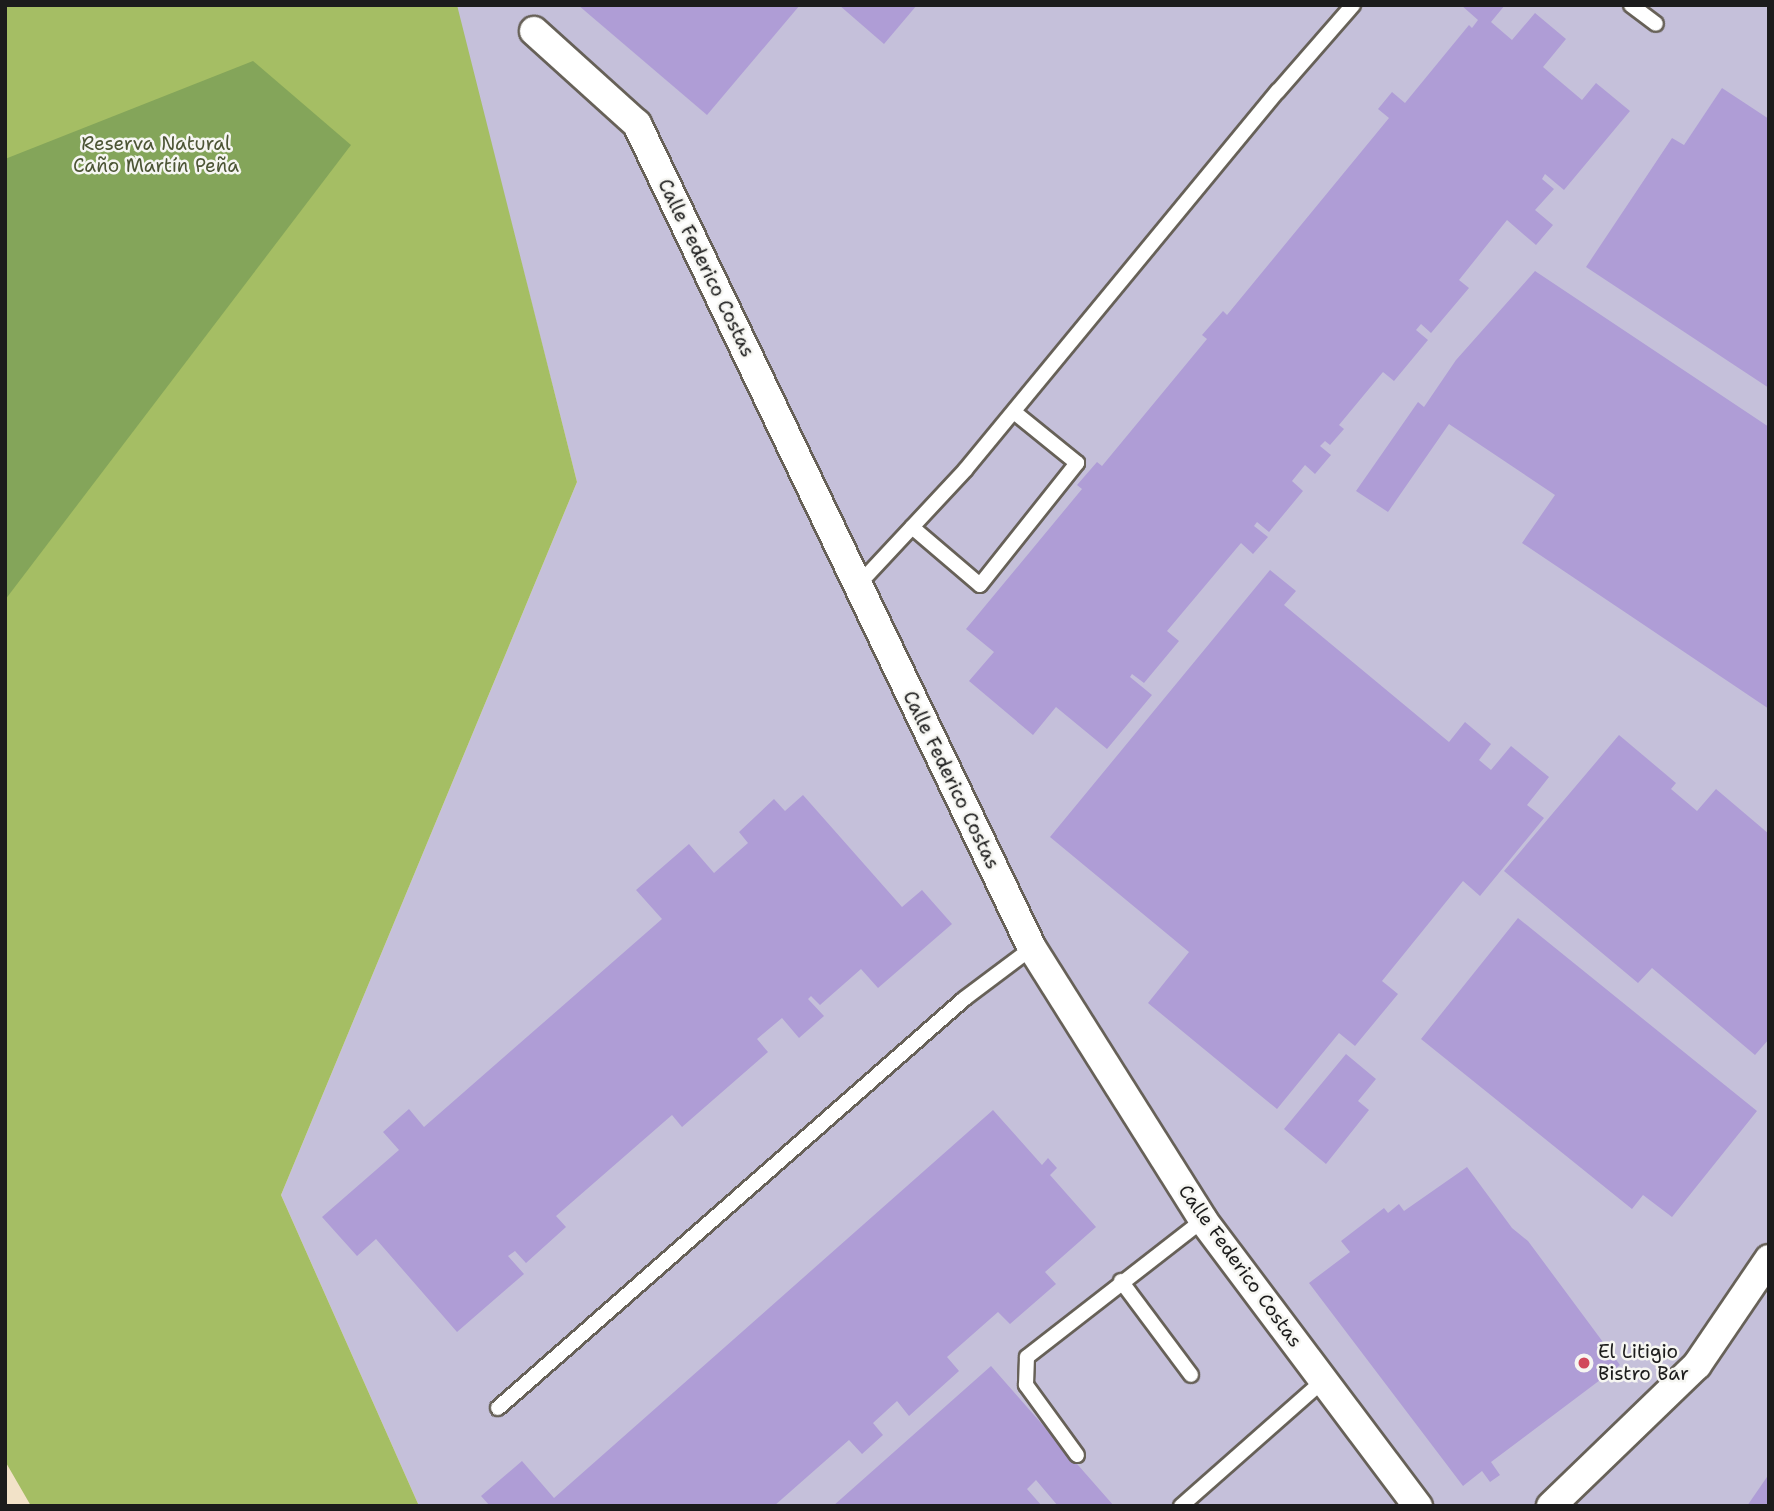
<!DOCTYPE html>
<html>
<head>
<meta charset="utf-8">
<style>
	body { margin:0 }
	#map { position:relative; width:1774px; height:1511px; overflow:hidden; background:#f2e2c8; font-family:"Shantell Sans",sans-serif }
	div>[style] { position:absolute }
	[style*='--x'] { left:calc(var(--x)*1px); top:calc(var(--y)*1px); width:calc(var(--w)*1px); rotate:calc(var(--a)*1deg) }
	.industrial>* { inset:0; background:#c5c0da }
	.green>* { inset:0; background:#a5be64 }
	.forest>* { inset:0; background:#84a55a }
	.building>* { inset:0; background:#af9dd6 }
	.roads { filter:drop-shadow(2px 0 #676158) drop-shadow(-2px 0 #676158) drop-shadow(0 2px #676158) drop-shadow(0 -2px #676158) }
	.service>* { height:14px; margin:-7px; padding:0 7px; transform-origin:7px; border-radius:7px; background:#fff }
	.minor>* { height:28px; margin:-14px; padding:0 14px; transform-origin:14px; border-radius:14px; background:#fff }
	.dots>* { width:19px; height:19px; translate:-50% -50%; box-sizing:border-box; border:4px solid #f6f6f2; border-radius:50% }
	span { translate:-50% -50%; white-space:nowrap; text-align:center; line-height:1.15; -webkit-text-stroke:5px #f6f6f2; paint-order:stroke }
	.park-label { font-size:19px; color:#4c5535 }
	.street-label { font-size:19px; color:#1c1c1c }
	.poi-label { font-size:19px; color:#1c1c1c }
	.left { translate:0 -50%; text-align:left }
	.frame { position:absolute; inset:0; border:7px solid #1c1c1c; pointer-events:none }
</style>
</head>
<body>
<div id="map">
	<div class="industrial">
		<i style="clip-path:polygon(456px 5px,1769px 5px,1769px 1506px,419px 1506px,281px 1195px,577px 482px)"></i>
	</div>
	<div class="green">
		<i style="clip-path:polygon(5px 5px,457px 5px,577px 482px,281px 1195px,419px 1506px,31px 1506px,5px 1461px)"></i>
	</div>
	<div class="forest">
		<i style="clip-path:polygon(253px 61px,351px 145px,5px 600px,5px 159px)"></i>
	</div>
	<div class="building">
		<i style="clip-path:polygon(578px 5px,800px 5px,707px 115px)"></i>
		<i style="clip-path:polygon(839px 5px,917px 5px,884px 44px)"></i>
		<i style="clip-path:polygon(1461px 5px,1505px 5px,1491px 22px,1512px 40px,1535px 13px,1566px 39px,1543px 67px,1582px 100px,1596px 83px,1630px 111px,1564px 190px,1545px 174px,1542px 179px,1554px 189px,1535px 210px,1553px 225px,1536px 245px,1507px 220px,1459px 280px,1469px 288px,1431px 333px,1421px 324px,1416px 330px,1428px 340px,1394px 381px,1383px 372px,1339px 425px,1344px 429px,1330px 445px,1325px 441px,1320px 446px,1331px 455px,1315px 474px,1305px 465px,1292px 481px,1303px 491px,1269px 532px,1257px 522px,1254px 526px,1268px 537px,1253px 554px,1241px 543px,1167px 631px,1179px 641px,1144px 683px,1132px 674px,1130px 677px,1152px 695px,1107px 749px,1056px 707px,1033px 735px,969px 681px,994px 652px,966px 629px,1082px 489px,1077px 485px,1097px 462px,1102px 466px,1207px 339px,1202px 335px,1223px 311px,1227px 315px,1389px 118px,1378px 109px,1392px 92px,1405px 103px,1469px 25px,1472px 28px,1478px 20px)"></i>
		<i style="clip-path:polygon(1722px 88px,1769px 119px,1769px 388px,1586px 267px,1672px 138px,1684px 145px)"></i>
		<i style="clip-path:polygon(1535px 271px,1769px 427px,1769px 709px,1522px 543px,1555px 495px,1449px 424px,1388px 512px,1356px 491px,1418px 402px,1424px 407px,1456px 360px)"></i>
		<i style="clip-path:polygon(1270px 570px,1296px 591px,1284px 605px,1449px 742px,1465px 722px,1491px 744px,1479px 760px,1491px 770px,1511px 746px,1549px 777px,1527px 805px,1544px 818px,1480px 896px,1463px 881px,1382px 981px,1398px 994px,1355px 1046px,1339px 1033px,1277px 1109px,1148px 1003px,1189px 952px,1050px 837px)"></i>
		<i style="clip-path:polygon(1619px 735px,1676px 783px,1671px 789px,1697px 811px,1716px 789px,1769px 834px,1769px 1039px,1755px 1055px,1652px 968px,1638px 983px,1504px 871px)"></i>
		<i style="clip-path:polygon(803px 795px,902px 907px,922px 890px,952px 924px,878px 988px,861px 969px,820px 1005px,811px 996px,808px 999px,824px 1016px,799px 1038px,782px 1018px,757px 1039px,768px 1052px,682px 1127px,672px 1115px,556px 1216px,566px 1227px,526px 1263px,515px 1251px,508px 1256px,524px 1274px,457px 1332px,376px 1239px,357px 1256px,322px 1217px,399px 1150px,383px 1132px,409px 1109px,424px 1127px,662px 919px,636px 890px,689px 844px,714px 873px,748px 843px,739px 832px,774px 799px,785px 811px)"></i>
		<i style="clip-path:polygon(1518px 918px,1757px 1111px,1672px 1217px,1643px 1195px,1632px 1209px,1421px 1039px)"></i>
		<i style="clip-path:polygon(1346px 1054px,1376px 1079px,1358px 1101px,1369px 1110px,1326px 1164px,1284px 1129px)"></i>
		<i style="clip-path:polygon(993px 1110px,1042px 1165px,1048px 1158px,1057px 1168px,1050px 1175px,1096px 1227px,1045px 1272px,1056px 1284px,1010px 1324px,998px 1312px,947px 1357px,959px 1371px,909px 1416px,897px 1401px,873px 1423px,883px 1435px,862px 1454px,849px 1440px,774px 1506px,490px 1506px,481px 1496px,522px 1461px,554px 1498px)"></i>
		<i style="clip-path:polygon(1467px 1167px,1512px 1228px,1528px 1241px,1620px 1365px,1491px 1462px,1500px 1475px,1490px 1482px,1482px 1471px,1463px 1486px,1309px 1283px,1350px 1252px,1341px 1241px,1384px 1208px,1388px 1213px,1399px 1204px,1404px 1211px)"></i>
		<i style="clip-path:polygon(991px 1366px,1114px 1506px,1058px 1506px,1036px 1480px,1027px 1489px,1042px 1506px,833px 1506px)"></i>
		<i style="clip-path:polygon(1769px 1474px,1769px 1506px,1747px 1506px)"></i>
	</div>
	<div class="roads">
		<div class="service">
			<i style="--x:1631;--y:5;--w:31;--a:37"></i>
			<i style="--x:912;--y:527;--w:89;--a:40.5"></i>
			<i style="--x:980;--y:585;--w:156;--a:-51.5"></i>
			<i style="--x:1077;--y:463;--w:81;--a:-141"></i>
			<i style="--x:858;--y:585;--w:158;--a:-47"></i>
			<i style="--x:966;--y:469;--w:490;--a:-50.5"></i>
			<i style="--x:1278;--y:91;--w:114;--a:-48.9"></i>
			<i style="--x:1121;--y:1281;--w:117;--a:53.3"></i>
			<i style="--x:498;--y:1408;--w:620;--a:-41.27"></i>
			<i style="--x:964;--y:999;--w:85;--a:-36.9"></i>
			<i style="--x:1077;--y:1455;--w:87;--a:-126.1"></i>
			<i style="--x:1026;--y:1385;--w:28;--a:-88"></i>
			<i style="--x:1027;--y:1357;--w:223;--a:-37.9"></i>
			<i style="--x:1181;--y:1506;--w:191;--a:-41.4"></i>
		</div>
		<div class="minor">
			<i style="--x:534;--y:31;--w:139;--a:42.1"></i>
			<i style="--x:637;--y:124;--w:914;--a:64.39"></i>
			<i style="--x:1032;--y:948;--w:321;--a:57.8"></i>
			<i style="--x:1203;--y:1220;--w:358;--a:53.1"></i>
			<i style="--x:1551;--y:1506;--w:203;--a:-44"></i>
			<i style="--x:1697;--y:1365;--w:128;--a:-55.8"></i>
		</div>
	</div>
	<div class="dots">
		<i style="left:1584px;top:1363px;background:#d1495b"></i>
	</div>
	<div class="park-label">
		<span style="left:156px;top:155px">Reserva Natural<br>Caño Martín Peña</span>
	</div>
	<div class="street-label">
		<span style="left:706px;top:268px;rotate:64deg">Calle Federico Costas</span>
		<span style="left:951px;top:780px;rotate:64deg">Calle Federico Costas</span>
		<span style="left:1240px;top:1266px;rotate:54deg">Calle Federico Costas</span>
	</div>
	<div class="poi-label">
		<span class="left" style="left:1598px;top:1363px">El Litigio<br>Bistro Bar</span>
	</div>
	<div class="frame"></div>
</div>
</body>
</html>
